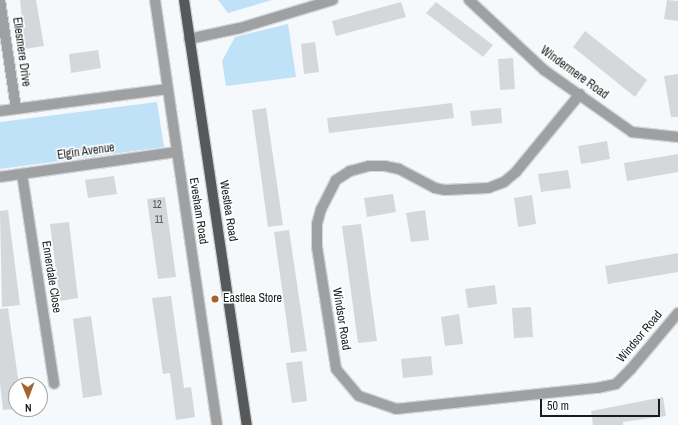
<!DOCTYPE html>
<html>
<head>
<meta charset="utf-8">
<style>
	body { margin:0 }
	#map { position:relative; width:678px; height:425px; overflow:hidden; background:#f6f9fc; font-family:"Archivo Narrow",sans-serif }
	div>[style] { position:absolute }
	[style*='--x'] { left:calc(var(--x)*1px); top:calc(var(--y)*1px); width:calc(var(--w)*1px); rotate:calc(var(--a)*1deg) }
	.green>* { inset:0; background:#c0e2f9 }
	.building>* { inset:0; background:#d5d8db }
	.roads { filter:drop-shadow(1px 0 #d3d5d8) drop-shadow(-1px 0 #d3d5d8) drop-shadow(0 1px #d3d5d8) drop-shadow(0 -1px #d3d5d8) }
	.minor>* { height:10px; margin:-5px; padding:0 5px; transform-origin:5px; border-radius:5px; background:#9fa0a1 }
	.major>* { height:10px; margin:-5px; padding:0 5px; transform-origin:5px; border-radius:5px; background:#56585a }
	.dots>* { width:11px; height:11px; translate:-50% -50%; box-sizing:border-box; border:2px solid #fff; border-radius:50% }
	span { translate:-50% -50%; white-space:nowrap; text-align:center; line-height:1.15; -webkit-text-stroke:3px #fff; paint-order:stroke }
	.number-label { font-size:10px; color:#484a4c }
	.number-label span { -webkit-text-stroke-width:0 }
	.street-label { font-size:12px; color:#191b1c }
	.poi-label { font-size:12px; color:#191b1c }
	.left { translate:0 -50%; text-align:left }
	.north { position:absolute; left:8px; top:377px; width:40px; height:40px; box-sizing:border-box; background:#fff; border:1px solid #a3a4a4; border-radius:50%; rotate:179deg; font-size:11px; font-weight:700; line-height:16px; text-align:center; color:#191b1c }
	.north::after { content:''; display:block; margin:auto; width:14px; height:18px; background:#a5642f; clip-path:polygon(50% 0,100% 100%,50% 72%,0 100%) }
	.scale { position:absolute; left:540px; top:399px; width:120px; height:18px; box-sizing:border-box; border:2px solid #191b1c; border-top:0; padding-left:5px; font-size:12px; line-height:14px; white-space:nowrap; color:#191b1c; -webkit-text-stroke:3px #fff; paint-order:stroke }
</style>
</head>
<body>
<div id="map">
	<div class="green">
		<i style="clip-path:polygon(218px 0,272px 0,228px 13px)"></i>
		<i style="clip-path:polygon(288px 24px,296px 77px,226px 86px,222px 61px,235px 37px)"></i>
		<i style="clip-path:polygon(157px 102px,164px 147px,0 169px,0 122px)"></i>
	</div>
	<div class="building">
		<i style="clip-path:polygon(20px 0,36px 0,44px 46px,25px 49px)"></i>
		<i style="clip-path:polygon(667px 0,678px 1px,678px 21px,664px 19px)"></i>
		<i style="clip-path:polygon(401px 2px,406px 17px,336px 36px,332px 21px)"></i>
		<i style="clip-path:polygon(436px 2px,493px 45px,483px 57px,426px 13px)"></i>
		<i style="clip-path:polygon(585px 31px,647px 80px,635px 97px,573px 47px)"></i>
		<i style="clip-path:polygon(315px 42px,319px 72px,304px 74px,301px 44px)"></i>
		<i style="clip-path:polygon(98px 50px,101px 68px,71px 73px,69px 54px)"></i>
		<i style="clip-path:polygon(513px 58px,515px 89px,500px 90px,498px 59px)"></i>
		<i style="clip-path:polygon(678px 74px,678px 117px,671px 117px,664px 76px)"></i>
		<i style="clip-path:polygon(452px 103px,454px 118px,329px 133px,327px 118px)"></i>
		<i style="clip-path:polygon(266px 108px,283px 225px,268px 227px,252px 110px)"></i>
		<i style="clip-path:polygon(501px 108px,502px 123px,472px 126px,470px 111px)"></i>
		<i style="clip-path:polygon(607px 141px,610px 159px,581px 164px,578px 146px)"></i>
		<i style="clip-path:polygon(678px 154px,678px 172px,627px 181px,624px 163px)"></i>
		<i style="clip-path:polygon(568px 170px,571px 188px,541px 192px,538px 174px)"></i>
		<i style="clip-path:polygon(114px 176px,117px 194px,88px 198px,85px 180px)"></i>
		<i style="clip-path:polygon(393px 194px,396px 212px,367px 217px,364px 198px)"></i>
		<i style="clip-path:polygon(532px 195px,536px 224px,518px 227px,514px 198px)"></i>
		<i style="clip-path:polygon(165px 197px,176px 277px,158px 279px,147px 199px)"></i>
		<i style="clip-path:polygon(8px 210px,20px 305px,2px 307px,0 211px)"></i>
		<i style="clip-path:polygon(425px 210px,429px 240px,411px 242px,406px 213px)"></i>
		<i style="clip-path:polygon(69px 222px,78px 298px,60px 301px,50px 224px)"></i>
		<i style="clip-path:polygon(361px 224px,377px 341px,358px 343px,342px 226px)"></i>
		<i style="clip-path:polygon(289px 230px,307px 351px,291px 353px,274px 232px)"></i>
		<i style="clip-path:polygon(678px 253px,678px 272px,608px 284px,605px 266px)"></i>
		<i style="clip-path:polygon(495px 285px,497px 304px,468px 308px,465px 289px)"></i>
		<i style="clip-path:polygon(171px 296px,184px 388px,191px 387px,195px 417px,176px 420px,170px 373px,163px 374px,152px 298px)"></i>
		<i style="clip-path:polygon(531px 307px,533px 337px,514px 338px,512px 308px)"></i>
		<i style="clip-path:polygon(8px 308px,19px 385px,16px 385px,16px 409px,3px 410px,0 383px,0 309px)"></i>
		<i style="clip-path:polygon(459px 314px,463px 344px,445px 346px,441px 317px)"></i>
		<i style="clip-path:polygon(91px 316px,102px 395px,83px 398px,73px 319px)"></i>
		<i style="clip-path:polygon(431px 356px,433px 375px,403px 378px,401px 359px)"></i>
		<i style="clip-path:polygon(302px 361px,307px 401px,292px 403px,286px 363px)"></i>
		<i style="clip-path:polygon(663px 397px,666px 416px,623px 422px,623px 425px,593px 425px,591px 411px)"></i>
	</div>
	<div class="roads">
		<div class="minor">
			<i style="--x:0;--y:0;--w:110;--a:81.6"></i>
			<i style="--x:155;--y:0;--w:429;--a:81.7"></i>
			<i style="--x:469;--y:0;--w:103;--a:43"></i>
			<i style="--x:544;--y:70;--w:108;--a:35.2"></i>
			<i style="--x:632;--y:132;--w:46;--a:6.2"></i>
			<i style="--x:189;--y:39;--w:52;--a:-12.2"></i>
			<i style="--x:240;--y:28;--w:97;--a:-16.8"></i>
			<i style="--x:580;--y:94;--w:101;--a:129.4"></i>
			<i style="--x:516;--y:172;--w:16;--a:140"></i>
			<i style="--x:504;--y:182;--w:17;--a:159"></i>
			<i style="--x:488;--y:188;--w:43;--a:177.3"></i>
			<i style="--x:445;--y:190;--w:10;--a:-169"></i>
			<i style="--x:435;--y:188;--w:41;--a:-152.2"></i>
			<i style="--x:399;--y:169;--w:14;--a:-168"></i>
			<i style="--x:385;--y:166;--w:16;--a:180"></i>
			<i style="--x:369;--y:166;--w:20;--a:165"></i>
			<i style="--x:350;--y:171;--w:17;--a:147"></i>
			<i style="--x:336;--y:180;--w:33;--a:117"></i>
			<i style="--x:321;--y:209;--w:16;--a:105"></i>
			<i style="--x:317;--y:224;--w:23;--a:90"></i>
			<i style="--x:317;--y:247;--w:123;--a:81.1"></i>
			<i style="--x:336;--y:369;--w:35;--a:50"></i>
			<i style="--x:359;--y:396;--w:39;--a:19"></i>
			<i style="--x:396;--y:409;--w:202;--a:-6"></i>
			<i style="--x:597;--y:388;--w:19;--a:-12"></i>
			<i style="--x:616;--y:384;--w:21;--a:-45"></i>
			<i style="--x:631;--y:369;--w:73;--a:-50"></i>
			<i style="--x:0;--y:111;--w:168;--a:-7.5"></i>
			<i style="--x:22;--y:174;--w:212;--a:81.3"></i>
			<i style="--x:0;--y:177;--w:178;--a:-8.1"></i>
		</div>
		<div class="major">
			<i style="--x:184;--y:0;--w:430;--a:81.6"></i>
		</div>
	</div>
	<div class="dots">
		<i style="left:215px;top:299px;background:#a5642f"></i>
	</div>
	<div class="number-label">
		<span style="left:157px;top:205px">12</span>
		<span style="left:159px;top:220px">11</span>
	</div>
	<div class="street-label">
		<span style="left:21px;top:52px;rotate:82deg">Ellesmere Drive</span>
		<span style="left:574px;top:73px;rotate:36deg">Windermere Road</span>
		<span style="left:86px;top:152px;rotate:-8deg">Elgin Avenue</span>
		<span style="left:198px;top:211px;rotate:81deg">Evesham Road</span>
		<span style="left:228px;top:211px;rotate:81deg">Westlea Road</span>
		<span style="left:51px;top:277px;rotate:81deg">Ennerdale Close</span>
		<span style="left:341px;top:319px;rotate:81deg">Windsor Road</span>
		<span style="left:640px;top:337px;rotate:-50deg">Windsor Road</span>
	</div>
	<div class="poi-label">
		<span class="left" style="left:223px;top:299px">Eastlea Store</span>
	</div>
	<div class="north">N</div>
	<div class="scale">50 m</div>
</div>
</body>
</html>
